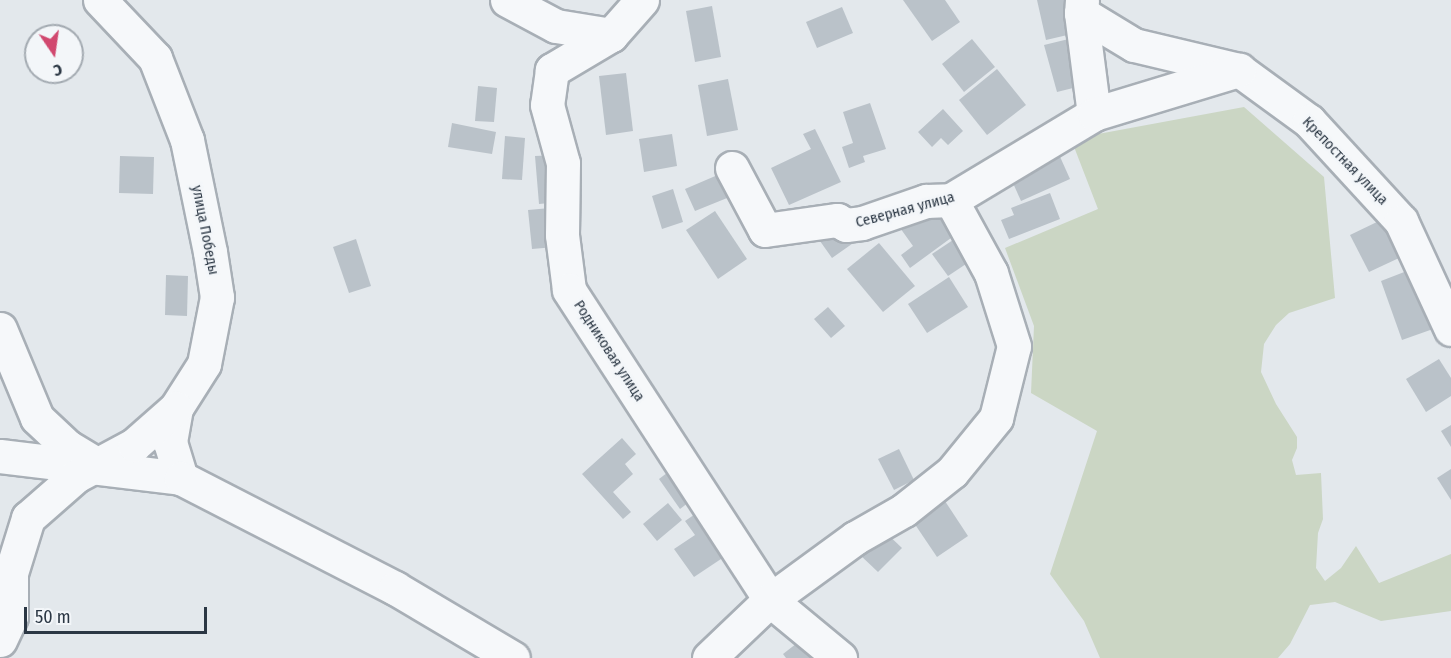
<!DOCTYPE html>
<html>
<head>
<meta charset="utf-8">
<style>
	body { margin:0 }
	#map { position:relative; width:1451px; height:658px; overflow:hidden; background:#e3e8ec; font-family:"Fira Sans Condensed",sans-serif }
	div>[style] { position:absolute }
	[style*='--x'] { left:calc(var(--x)*1px); top:calc(var(--y)*1px); width:calc(var(--w)*1px); rotate:calc(var(--a)*1deg) }
	.green>* { inset:0; background:#cbd6c4 }
	.building>* { inset:0; background:#bac2c9 }
	.roads { filter:drop-shadow(2px 0 #a8afb6) drop-shadow(-2px 0 #a8afb6) drop-shadow(0 2px #a8afb6) drop-shadow(0 -2px #a8afb6) }
	.minor>* { height:33px; margin:-16.5px; padding:0 16.5px; transform-origin:16.5px; border-radius:16.5px; background:#f6f8fa }
	span { translate:-50% -50%; white-space:nowrap; text-align:center; line-height:1.15; -webkit-text-stroke:5px #f3f6f9; paint-order:stroke }
	.street-label { font-size:15px; color:#2b3744 }
	.north { position:absolute; left:24px; top:24px; width:60px; height:60px; box-sizing:border-box; background:#f3f6f9; border:2px solid #a3aab1; border-radius:50%; rotate:167deg; font-size:16px; font-weight:700; line-height:24px; text-align:center; color:#2b3744 }
	.north::after { content:''; display:block; margin:auto; width:21px; height:27px; background:#d1486f; clip-path:polygon(50% 0,100% 100%,50% 72%,0 100%) }
	.scale { position:absolute; left:24px; top:607px; width:183px; height:27px; box-sizing:border-box; border:3px solid #2b3744; border-top:0; padding-left:8px; font-size:18px; line-height:21px; white-space:nowrap; color:#2b3744; -webkit-text-stroke:4px #f3f6f9; paint-order:stroke }
</style>
</head>
<body>
<div id="map">
	<div class="green">
		<i style="clip-path:polygon(1244px 107px,1324px 177px,1335px 298px,1289px 313px,1276px 325px,1264px 344px,1261px 372px,1276px 404px,1297px 437px,1297px 448px,1292px 460px,1296px 475px,1321px 473px,1323px 519px,1318px 533px,1316px 568px,1325px 581px,1341px 568px,1356px 546px,1379px 583px,1451px 554px,1451px 611px,1381px 621px,1335px 602px,1310px 605px,1290px 644px,1278px 658px,1100px 658px,1084px 621px,1050px 574px,1097px 431px,1031px 393px,1034px 326px,1005px 248px,1098px 209px,1071px 139px)"></i>
	</div>
	<div class="building">
		<i style="clip-path:polygon(903px 0,945px 0,960px 22px,932px 41px)"></i>
		<i style="clip-path:polygon(1037px 0,1068px 0,1076px 33px,1046px 40px)"></i>
		<i style="clip-path:polygon(712px 6px,721px 57px,695px 62px,686px 11px)"></i>
		<i style="clip-path:polygon(842px 7px,853px 33px,817px 48px,806px 22px)"></i>
		<i style="clip-path:polygon(1081px 36px,1093px 83px,1057px 92px,1044px 45px)"></i>
		<i style="clip-path:polygon(972px 39px,995px 67px,964px 92px,942px 64px)"></i>
		<i style="clip-path:polygon(997px 69px,1026px 105px,987px 135px,959px 100px)"></i>
		<i style="clip-path:polygon(626px 73px,633px 131px,606px 135px,599px 76px)"></i>
		<i style="clip-path:polygon(728px 79px,738px 130px,707px 136px,698px 85px)"></i>
		<i style="clip-path:polygon(478px 86px,497px 88px,494px 122px,475px 121px)"></i>
		<i style="clip-path:polygon(870px 103px,886px 149px,863px 156px,865px 162px,849px 168px,842px 147px,853px 143px,843px 112px)"></i>
		<i style="clip-path:polygon(943px 109px,963px 131px,948px 145px,941px 138px,932px 147px,918px 132px)"></i>
		<i style="clip-path:polygon(452px 123px,496px 132px,492px 154px,448px 147px)"></i>
		<i style="clip-path:polygon(815px 129px,841px 182px,789px 205px,771px 168px,811px 149px,803px 134px)"></i>
		<i style="clip-path:polygon(672px 134px,677px 166px,644px 172px,639px 139px)"></i>
		<i style="clip-path:polygon(505px 136px,525px 138px,522px 180px,502px 179px)"></i>
		<i style="clip-path:polygon(1057px 150px,1070px 179px,1021px 201px,1008px 172px)"></i>
		<i style="clip-path:polygon(557px 155px,560px 202px,539px 204px,535px 156px)"></i>
		<i style="clip-path:polygon(120px 156px,154px 157px,153px 194px,119px 193px)"></i>
		<i style="clip-path:polygon(727px 171px,737px 194px,695px 211px,685px 189px)"></i>
		<i style="clip-path:polygon(673px 189px,683px 222px,662px 229px,652px 196px)"></i>
		<i style="clip-path:polygon(1050px 193px,1060px 219px,1009px 239px,1001px 220px,1014px 215px,1011px 208px)"></i>
		<i style="clip-path:polygon(946px 200px,966px 227px,910px 268px,901px 255px,913px 246px,898px 225px)"></i>
		<i style="clip-path:polygon(550px 208px,555px 247px,532px 249px,528px 210px)"></i>
		<i style="clip-path:polygon(715px 211px,747px 259px,718px 279px,686px 230px)"></i>
		<i style="clip-path:polygon(1381px 220px,1399px 258px,1369px 272px,1350px 235px)"></i>
		<i style="clip-path:polygon(827px 227px,836px 240px,851px 229px,859px 239px,832px 258px,815px 234px)"></i>
		<i style="clip-path:polygon(965px 232px,981px 254px,948px 276px,932px 254px)"></i>
		<i style="clip-path:polygon(356px 239px,371px 286px,349px 293px,333px 247px)"></i>
		<i style="clip-path:polygon(879px 243px,915px 286px,883px 312px,847px 269px)"></i>
		<i style="clip-path:polygon(1412px 269px,1433px 329px,1402px 340px,1381px 281px)"></i>
		<i style="clip-path:polygon(166px 275px,188px 276px,187px 316px,165px 315px)"></i>
		<i style="clip-path:polygon(949px 277px,968px 307px,927px 333px,908px 304px)"></i>
		<i style="clip-path:polygon(828px 307px,845px 326px,831px 338px,814px 319px)"></i>
		<i style="clip-path:polygon(1439px 359px,1451px 378px,1451px 396px,1426px 412px,1406px 379px)"></i>
		<i style="clip-path:polygon(1451px 425px,1451px 447px,1441px 431px)"></i>
		<i style="clip-path:polygon(622px 438px,636px 454px,625px 464px,633px 474px,613px 492px,631px 512px,623px 519px,582px 474px)"></i>
		<i style="clip-path:polygon(899px 449px,914px 480px,894px 490px,878px 459px)"></i>
		<i style="clip-path:polygon(676px 466px,697px 496px,680px 509px,659px 479px)"></i>
		<i style="clip-path:polygon(1451px 469px,1451px 500px,1437px 478px)"></i>
		<i style="clip-path:polygon(941px 495px,968px 536px,937px 557px,910px 517px)"></i>
		<i style="clip-path:polygon(668px 503px,682px 520px,657px 541px,643px 524px)"></i>
		<i style="clip-path:polygon(704px 508px,733px 551px,694px 577px,674px 549px,695px 535px,685px 521px)"></i>
		<i style="clip-path:polygon(882px 529px,902px 548px,878px 572px,859px 554px)"></i>
		<i style="clip-path:polygon(810px 633px,830px 658px,786px 658px,783px 654px)"></i>
	</div>
	<div class="roads">
		<div class="minor">
			<i style="--x:100;--y:0;--w:80;--a:46.5"></i>
			<i style="--x:155;--y:58;--w:88;--a:68.7"></i>
			<i style="--x:187;--y:140;--w:114;--a:78.4"></i>
			<i style="--x:210;--y:252;--w:46;--a:81.2"></i>
			<i style="--x:217;--y:297;--w:68;--a:101"></i>
			<i style="--x:204;--y:364;--w:52;--a:122.5"></i>
			<i style="--x:176;--y:408;--w:35;--a:100"></i>
			<i style="--x:170;--y:442;--w:38;--a:73"></i>
			<i style="--x:507;--y:0;--w:55;--a:28"></i>
			<i style="--x:556;--y:26;--w:56;--a:9.3"></i>
			<i style="--x:642;--y:0;--w:47;--a:131.5"></i>
			<i style="--x:611;--y:35;--w:69;--a:149.3"></i>
			<i style="--x:552;--y:70;--w:35;--a:98"></i>
			<i style="--x:547;--y:105;--w:60;--a:74.6"></i>
			<i style="--x:563;--y:163;--w:72;--a:90.8"></i>
			<i style="--x:562;--y:235;--w:55;--a:82.7"></i>
			<i style="--x:569;--y:290;--w:369;--a:57"></i>
			<i style="--x:770;--y:600;--w:91;--a:39.6"></i>
			<i style="--x:1082;--y:0;--w:13;--a:94"></i>
			<i style="--x:1081;--y:13;--w:102;--a:82.7"></i>
			<i style="--x:1081;--y:13;--w:62;--a:31.1"></i>
			<i style="--x:1134;--y:45;--w:108;--a:13.4"></i>
			<i style="--x:1239;--y:70;--w:87;--a:36.1"></i>
			<i style="--x:1309;--y:121;--w:136;--a:47.4"></i>
			<i style="--x:1401;--y:221;--w:119;--a:65.2"></i>
			<i style="--x:732;--y:168;--w:70;--a:62"></i>
			<i style="--x:765;--y:230;--w:73;--a:-7.9"></i>
			<i style="--x:837;--y:220;--w:10;--a:29"></i>
			<i style="--x:846;--y:225;--w:16;--a:-7"></i>
			<i style="--x:862;--y:223;--w:68;--a:-19"></i>
			<i style="--x:926;--y:201;--w:25;--a:-2"></i>
			<i style="--x:951;--y:200;--w:167;--a:-31"></i>
			<i style="--x:1094;--y:114;--w:152;--a:-16.9"></i>
			<i style="--x:0;--y:329;--w:96;--a:67.4"></i>
			<i style="--x:37;--y:418;--w:42;--a:43.1"></i>
			<i style="--x:68;--y:447;--w:31;--a:31"></i>
			<i style="--x:0;--y:456;--w:182;--a:6.9"></i>
			<i style="--x:181;--y:478;--w:241;--a:27.2"></i>
			<i style="--x:395;--y:588;--w:137;--a:30.7"></i>
			<i style="--x:0;--y:640;--w:26;--a:-65"></i>
			<i style="--x:11;--y:616;--w:43;--a:-90"></i>
			<i style="--x:11;--y:573;--w:58;--a:-72.8"></i>
			<i style="--x:28;--y:518;--w:64;--a:-41.2"></i>
			<i style="--x:76;--y:476;--w:66;--a:-28.1"></i>
			<i style="--x:134;--y:445;--w:56;--a:-41.4"></i>
			<i style="--x:709;--y:658;--w:84;--a:-43.6"></i>
			<i style="--x:770;--y:600;--w:105;--a:-36.1"></i>
			<i style="--x:855;--y:538;--w:56;--a:-29.7"></i>
			<i style="--x:904;--y:510;--w:61;--a:-38.4"></i>
			<i style="--x:952;--y:472;--w:70;--a:-50.8"></i>
			<i style="--x:996;--y:418;--w:74;--a:-76"></i>
			<i style="--x:1014;--y:346;--w:77;--a:-107.5"></i>
			<i style="--x:991;--y:273;--w:83;--a:-118.7"></i>
		</div>
	</div>
	<div class="street-label">
		<span style="left:1345px;top:161px;rotate:46deg">Крепостная улица</span>
		<span style="left:905px;top:210px;rotate:-15deg">Северная улица</span>
		<span style="left:205px;top:230px;rotate:79deg">улица Победы</span>
		<span style="left:609px;top:351px;rotate:57deg">Родниковая улица</span>
	</div>
	<div class="north">С</div>
	<div class="scale">50 m</div>
</div>
</body>
</html>
